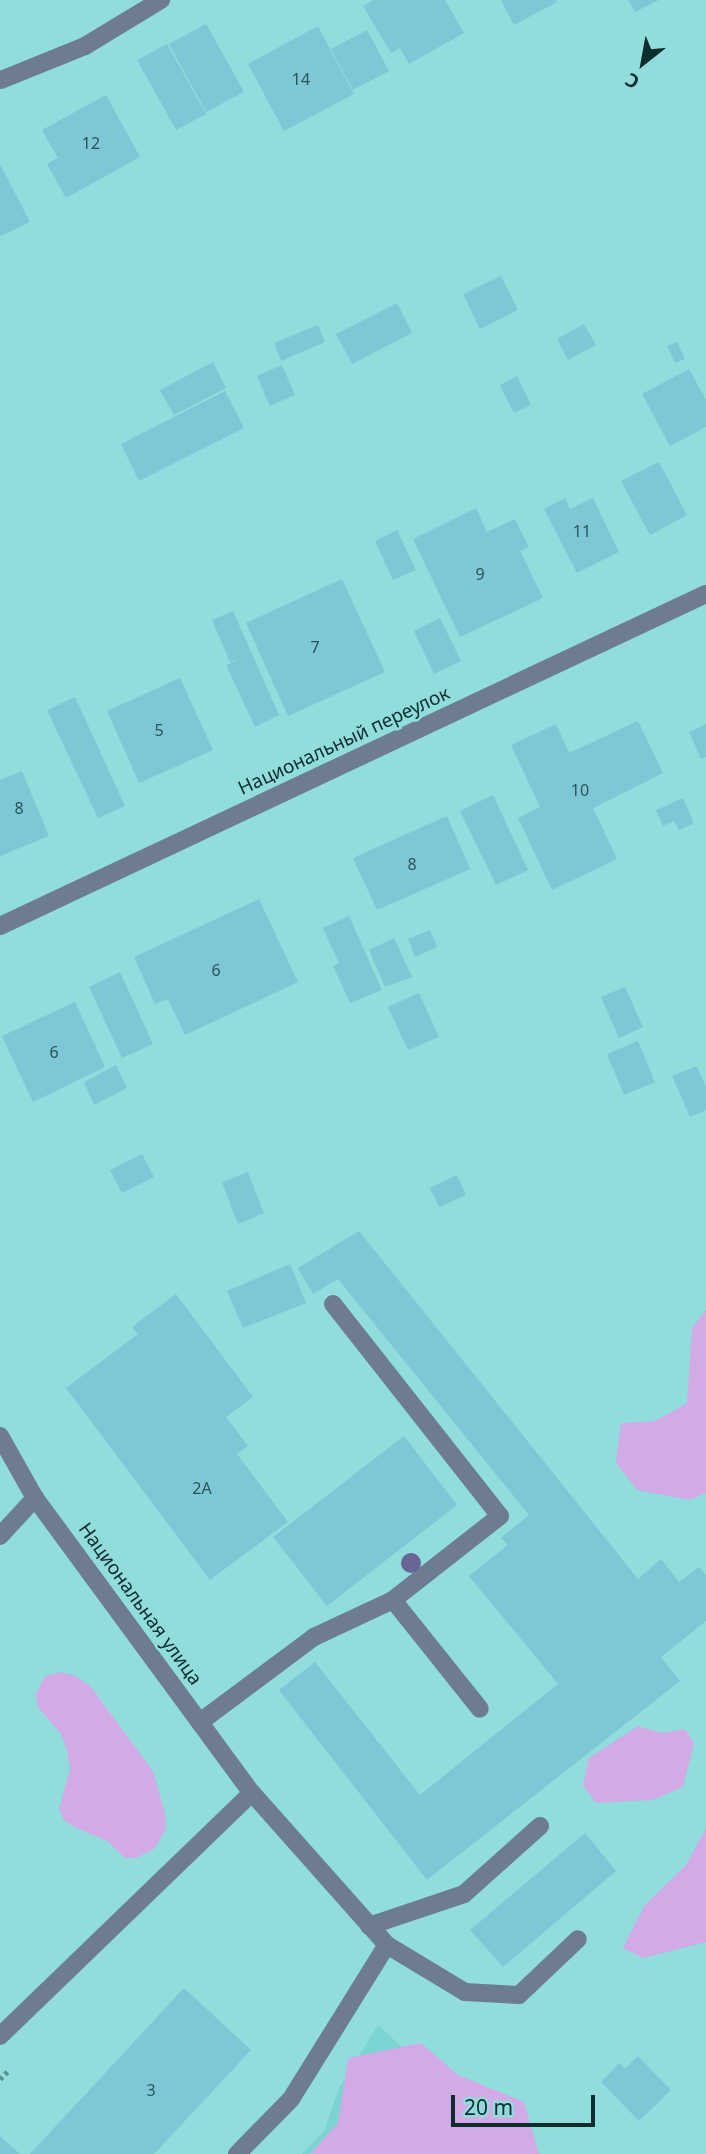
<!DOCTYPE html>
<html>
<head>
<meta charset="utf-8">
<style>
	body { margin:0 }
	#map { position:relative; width:706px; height:2154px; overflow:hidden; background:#90dddb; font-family:"Noto Sans",sans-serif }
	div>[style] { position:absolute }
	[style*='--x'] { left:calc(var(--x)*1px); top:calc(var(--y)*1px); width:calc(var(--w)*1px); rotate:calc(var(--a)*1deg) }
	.built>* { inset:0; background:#7bd4d1 }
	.green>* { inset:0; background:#d1aae6 }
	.building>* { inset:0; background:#7ec7d7 }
	.path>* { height:4.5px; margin-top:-2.25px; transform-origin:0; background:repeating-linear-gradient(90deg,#599492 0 3.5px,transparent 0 7px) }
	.minor>* { height:18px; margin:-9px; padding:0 9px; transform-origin:9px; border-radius:9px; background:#6d7d8f }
	.trees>* { width:20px; height:20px; margin:-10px; border-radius:50%; background:#676697 }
	span { translate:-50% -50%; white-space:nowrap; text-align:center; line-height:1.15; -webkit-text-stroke:5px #90dddb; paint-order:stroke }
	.number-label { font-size:16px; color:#295458 }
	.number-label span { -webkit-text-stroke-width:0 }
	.street-label { font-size:19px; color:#0d2e2e }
	.north { position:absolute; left:608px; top:28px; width:70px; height:70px; -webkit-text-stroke:5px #90dddb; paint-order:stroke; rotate:211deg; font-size:19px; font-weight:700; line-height:28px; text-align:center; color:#0d2e2e }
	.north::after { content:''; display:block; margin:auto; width:24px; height:32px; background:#0d2e2e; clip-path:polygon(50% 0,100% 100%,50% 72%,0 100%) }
	.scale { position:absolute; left:451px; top:2095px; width:144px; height:32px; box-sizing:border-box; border:4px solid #0d2e2e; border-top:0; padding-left:9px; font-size:21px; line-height:24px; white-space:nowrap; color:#0d2e2e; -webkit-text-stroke:5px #90dddb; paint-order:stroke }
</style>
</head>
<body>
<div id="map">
	<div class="built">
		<i style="clip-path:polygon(378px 2025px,404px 2049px,354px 2154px,302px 2154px,324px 2131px,339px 2088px)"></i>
	</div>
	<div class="green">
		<i style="clip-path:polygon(706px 1310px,706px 1493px,690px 1500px,637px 1490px,616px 1463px,621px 1423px,655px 1421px,687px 1403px,692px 1328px)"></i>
		<i style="clip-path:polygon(61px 1672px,76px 1676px,90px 1686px,153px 1771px,165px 1813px,166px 1829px,154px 1849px,136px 1858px,125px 1858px,107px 1841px,74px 1827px,64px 1820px,59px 1809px,70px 1769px,67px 1750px,61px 1734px,38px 1707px,36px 1694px,45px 1676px)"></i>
		<i style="clip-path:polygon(638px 1726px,662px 1733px,685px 1729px,694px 1743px,683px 1787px,652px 1800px,596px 1803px,583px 1785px,589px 1758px)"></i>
		<i style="clip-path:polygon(706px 1828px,706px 1942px,643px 1958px,623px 1948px,644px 1906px,686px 1865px)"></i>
		<i style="clip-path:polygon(421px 2043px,458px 2075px,524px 2102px,539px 2154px,310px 2154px,338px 2123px,348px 2058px)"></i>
	</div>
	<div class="building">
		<i style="clip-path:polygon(373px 0,445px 0,464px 33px,409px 64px,400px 48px,391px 53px,363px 6px)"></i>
		<i style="clip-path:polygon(501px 0,556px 0,557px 2px,514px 25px)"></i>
		<i style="clip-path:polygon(628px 0,659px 0,635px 12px)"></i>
		<i style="clip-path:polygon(206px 24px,244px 92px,206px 112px,169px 44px)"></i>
		<i style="clip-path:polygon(318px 26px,354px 94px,284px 131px,248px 64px)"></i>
		<i style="clip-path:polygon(367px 30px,389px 71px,353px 90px,331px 49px)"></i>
		<i style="clip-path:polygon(167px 44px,206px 114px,176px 130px,137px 60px)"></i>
		<i style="clip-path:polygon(106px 95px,140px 157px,66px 198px,47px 164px,58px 158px,42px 130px)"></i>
		<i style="clip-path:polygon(0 164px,30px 222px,1px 236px,0 234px)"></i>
		<i style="clip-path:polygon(501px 276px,518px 310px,480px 329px,463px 294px)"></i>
		<i style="clip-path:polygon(397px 303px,412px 333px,352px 364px,336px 334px)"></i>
		<i style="clip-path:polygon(584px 324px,596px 345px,568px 360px,557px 339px)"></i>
		<i style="clip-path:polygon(318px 325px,325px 342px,281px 361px,274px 343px)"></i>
		<i style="clip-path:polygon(677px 342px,685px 359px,675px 363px,667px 346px)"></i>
		<i style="clip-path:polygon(213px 362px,226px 388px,174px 415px,160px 390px)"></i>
		<i style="clip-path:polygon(282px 365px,295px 395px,270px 406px,257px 376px)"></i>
		<i style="clip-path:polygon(689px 369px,706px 400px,706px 427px,670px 446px,642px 394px)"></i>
		<i style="clip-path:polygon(517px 376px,531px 405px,514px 413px,500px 385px)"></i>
		<i style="clip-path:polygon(225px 391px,244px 428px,139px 481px,121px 444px)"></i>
		<i style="clip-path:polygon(659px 462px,687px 515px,650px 535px,621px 481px)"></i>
		<i style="clip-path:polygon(565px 498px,570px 509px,593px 498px,619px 552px,577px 573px,544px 509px)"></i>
		<i style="clip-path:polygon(476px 508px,487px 532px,515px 519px,529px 547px,520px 551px,543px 598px,460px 637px,413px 539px)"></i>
		<i style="clip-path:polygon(397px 530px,416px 570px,393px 580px,375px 541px)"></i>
		<i style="clip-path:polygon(342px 579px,385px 672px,288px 716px,246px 623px)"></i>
		<i style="clip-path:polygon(233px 611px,279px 715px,255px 727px,226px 665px,240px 659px,230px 662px,212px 620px)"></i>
		<i style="clip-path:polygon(440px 618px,461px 661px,434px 674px,414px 631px)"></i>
		<i style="clip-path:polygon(180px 678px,213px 750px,139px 783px,107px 711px)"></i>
		<i style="clip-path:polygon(75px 697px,125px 806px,98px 818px,47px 710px)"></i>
		<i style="clip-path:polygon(638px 721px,663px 773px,593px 808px,617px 859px,552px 890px,518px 818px,540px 807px,511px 745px,556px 724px,569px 753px)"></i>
		<i style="clip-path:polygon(706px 724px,706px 757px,701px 759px,689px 732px)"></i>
		<i style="clip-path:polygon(22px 771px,49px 836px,0 856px,0 780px)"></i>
		<i style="clip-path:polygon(493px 795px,528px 870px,496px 885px,460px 811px)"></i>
		<i style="clip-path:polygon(683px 798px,694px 823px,679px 830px,674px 821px,663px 826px,656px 810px)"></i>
		<i style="clip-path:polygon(447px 816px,470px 869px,377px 910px,353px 858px)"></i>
		<i style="clip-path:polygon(259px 899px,298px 982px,185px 1035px,168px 999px,155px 1004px,134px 957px)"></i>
		<i style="clip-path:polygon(349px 916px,382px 990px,350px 1003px,333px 966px,339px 963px,323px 928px)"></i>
		<i style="clip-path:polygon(430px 930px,437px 947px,415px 957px,408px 939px)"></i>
		<i style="clip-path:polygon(394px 938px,412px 977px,385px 987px,369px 950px)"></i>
		<i style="clip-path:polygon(120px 972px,153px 1044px,122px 1058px,89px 987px)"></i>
		<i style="clip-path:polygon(625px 987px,643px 1027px,619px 1038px,601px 997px)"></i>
		<i style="clip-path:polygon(419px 993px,439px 1037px,408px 1050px,388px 1007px)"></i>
		<i style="clip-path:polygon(75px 1002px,105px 1067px,33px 1102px,2px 1036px)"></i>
		<i style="clip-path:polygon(638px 1041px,655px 1082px,624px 1095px,607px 1054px)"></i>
		<i style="clip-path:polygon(116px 1065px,127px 1088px,94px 1105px,84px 1082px)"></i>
		<i style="clip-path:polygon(697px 1066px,706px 1087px,706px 1110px,690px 1117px,672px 1076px)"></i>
		<i style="clip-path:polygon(142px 1154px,154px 1177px,122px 1193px,110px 1170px)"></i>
		<i style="clip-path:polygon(248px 1172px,264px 1213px,238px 1224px,222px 1182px)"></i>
		<i style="clip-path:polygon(457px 1175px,466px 1195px,439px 1207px,430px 1188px)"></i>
		<i style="clip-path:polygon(359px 1231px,638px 1579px,661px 1559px,679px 1582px,699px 1567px,706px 1575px,706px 1621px,661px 1657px,680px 1681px,427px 1880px,279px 1690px,315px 1662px,420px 1795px,558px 1684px,469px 1576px,508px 1545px,501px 1538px,529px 1515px,338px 1279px,313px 1294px,298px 1268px)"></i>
		<i style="clip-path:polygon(290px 1264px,306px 1303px,243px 1328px,227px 1291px)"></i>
		<i style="clip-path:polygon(176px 1294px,253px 1397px,226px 1417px,248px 1446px,237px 1454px,288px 1522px,210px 1580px,66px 1388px,138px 1334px,132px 1327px)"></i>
		<i style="clip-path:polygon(404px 1436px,457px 1505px,327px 1606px,273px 1537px)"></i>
		<i style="clip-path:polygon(585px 1833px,616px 1871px,503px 1967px,470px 1930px)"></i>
		<i style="clip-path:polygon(184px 1988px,251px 2050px,154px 2154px,30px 2154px)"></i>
		<i style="clip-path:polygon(638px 2056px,671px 2090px,639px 2121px,601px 2082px,619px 2063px,625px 2069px)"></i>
		<i style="clip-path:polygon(0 2136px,20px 2154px,0 2154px)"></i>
	</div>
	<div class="path">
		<i style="--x:0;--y:2079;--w:14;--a:-45"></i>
	</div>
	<div class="minor">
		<i style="--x:1;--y:80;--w:91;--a:-22"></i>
		<i style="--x:85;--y:46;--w:89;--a:-31.2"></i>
		<i style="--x:0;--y:926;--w:780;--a:-25.19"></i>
		<i style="--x:333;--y:1304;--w:270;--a:51.8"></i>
		<i style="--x:500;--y:1516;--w:136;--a:141.9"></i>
		<i style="--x:0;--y:1436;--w:71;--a:60.6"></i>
		<i style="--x:35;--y:1498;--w:366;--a:53.7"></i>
		<i style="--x:252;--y:1793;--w:203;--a:48.4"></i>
		<i style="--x:387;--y:1945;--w:91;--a:31.1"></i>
		<i style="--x:465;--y:1992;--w:54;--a:3.2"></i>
		<i style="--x:519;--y:1995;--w:81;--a:-43.5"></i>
		<i style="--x:0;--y:1536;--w:52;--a:-47.4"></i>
		<i style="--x:200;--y:1722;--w:142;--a:-36.7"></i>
		<i style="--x:314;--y:1637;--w:87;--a:-25.1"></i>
		<i style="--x:393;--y:1600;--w:139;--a:51.4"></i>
		<i style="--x:369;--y:1926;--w:100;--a:-18.6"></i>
		<i style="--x:464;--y:1894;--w:102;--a:-41.8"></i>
		<i style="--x:0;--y:2036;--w:350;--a:-44"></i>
		<i style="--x:237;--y:2154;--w:77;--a:-45.5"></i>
		<i style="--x:291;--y:2099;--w:181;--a:-58.1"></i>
	</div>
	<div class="trees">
		<i style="left:411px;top:1563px"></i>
	</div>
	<div class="number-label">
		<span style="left:301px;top:79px">14</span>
		<span style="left:91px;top:143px">12</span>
		<span style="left:582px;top:531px">11</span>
		<span style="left:480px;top:574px">9</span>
		<span style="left:315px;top:647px">7</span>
		<span style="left:159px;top:730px">5</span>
		<span style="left:580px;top:790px">10</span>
		<span style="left:19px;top:808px">8</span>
		<span style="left:412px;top:864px">8</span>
		<span style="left:216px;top:970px">6</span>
		<span style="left:54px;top:1052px">6</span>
		<span style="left:202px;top:1488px">2А</span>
		<span style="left:151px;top:2090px">3</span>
	</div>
	<div class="street-label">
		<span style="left:344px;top:741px;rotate:-25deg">Национальный переулок</span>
		<span style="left:140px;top:1604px;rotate:54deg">Национальная улица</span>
	</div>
	<div class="north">С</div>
	<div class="scale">20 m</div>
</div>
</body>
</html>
